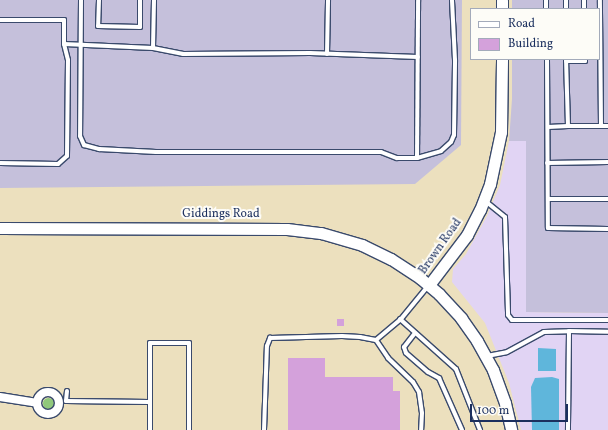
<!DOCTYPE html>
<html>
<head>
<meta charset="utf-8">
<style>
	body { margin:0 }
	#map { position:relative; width:608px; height:430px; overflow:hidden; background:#ece0be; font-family:Vollkorn,serif }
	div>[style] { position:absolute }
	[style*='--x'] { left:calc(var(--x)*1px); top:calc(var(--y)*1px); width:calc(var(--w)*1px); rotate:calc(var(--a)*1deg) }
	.built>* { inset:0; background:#e1d4f4 }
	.industrial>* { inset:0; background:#c5c0db }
	.green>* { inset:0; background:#90c87b }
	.round { border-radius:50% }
	.water>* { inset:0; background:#5fb6db }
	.building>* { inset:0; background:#d4a1db }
	.roads { filter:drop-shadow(1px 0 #3a4a6c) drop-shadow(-1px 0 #3a4a6c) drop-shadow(0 1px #3a4a6c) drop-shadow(0 -1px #3a4a6c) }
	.service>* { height:4px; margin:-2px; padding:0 2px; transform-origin:2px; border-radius:2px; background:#fff }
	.minor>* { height:8px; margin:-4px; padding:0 4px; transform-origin:4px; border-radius:4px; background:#fff }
	.minor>.ring { margin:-4px; padding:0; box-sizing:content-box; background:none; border:8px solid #fff; border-radius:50% }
	.secondary>* { height:11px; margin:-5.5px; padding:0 5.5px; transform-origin:5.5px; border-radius:5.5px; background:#fff }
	span { translate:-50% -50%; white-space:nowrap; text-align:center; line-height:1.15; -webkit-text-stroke:4px #fdfcf7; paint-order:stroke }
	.street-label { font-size:12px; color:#1b2f5e }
	.legend { position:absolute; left:470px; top:8px; width:130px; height:52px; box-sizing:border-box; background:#fdfcf7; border:1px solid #a3aaba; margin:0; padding:5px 7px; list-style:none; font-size:12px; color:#1b2f5e }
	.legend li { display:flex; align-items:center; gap:8px; height:20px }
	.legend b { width:20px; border:1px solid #a3aaba }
	.scale { position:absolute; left:470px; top:404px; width:98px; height:18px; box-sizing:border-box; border:2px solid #1b2f5e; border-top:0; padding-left:5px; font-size:12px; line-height:14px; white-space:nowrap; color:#1b2f5e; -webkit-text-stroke:3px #fdfcf7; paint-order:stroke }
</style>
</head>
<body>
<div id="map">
	<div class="built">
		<i style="clip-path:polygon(509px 141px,526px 141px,526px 312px,608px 313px,608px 430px,521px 430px,509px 383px,485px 323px,452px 282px,453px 269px,466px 254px,487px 216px,500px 185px)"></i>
	</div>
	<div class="industrial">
		<i style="clip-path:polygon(0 0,462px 0,461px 145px,415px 184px,0 188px)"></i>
		<i style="clip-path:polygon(512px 0,608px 0,608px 313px,526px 312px,526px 141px,509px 141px,512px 99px,512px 59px,599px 59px,599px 9px,512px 9px)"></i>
	</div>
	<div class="green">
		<i class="round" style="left:42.5px;top:397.5px;width:11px;height:11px"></i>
	</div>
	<div class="water">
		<i style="clip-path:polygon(538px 348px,556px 349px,556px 371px,538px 371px)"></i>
		<i style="clip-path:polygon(552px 377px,559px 379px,559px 430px,532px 430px,531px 387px,535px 378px)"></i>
	</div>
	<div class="building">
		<i style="clip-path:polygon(337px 319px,344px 319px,344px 326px,337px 326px)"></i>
		<i style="clip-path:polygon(288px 358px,325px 358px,325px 377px,393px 377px,393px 391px,400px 391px,400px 430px,288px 430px)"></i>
	</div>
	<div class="roads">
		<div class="service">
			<i style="--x:81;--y:0;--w:136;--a:90.4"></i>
			<i style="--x:80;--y:136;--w:10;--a:66"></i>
			<i style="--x:84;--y:145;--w:16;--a:15"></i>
			<i style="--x:99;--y:149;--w:57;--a:3"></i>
			<i style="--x:156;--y:152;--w:225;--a:0"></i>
			<i style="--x:381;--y:152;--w:17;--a:21"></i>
			<i style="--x:397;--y:158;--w:20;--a:0"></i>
			<i style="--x:417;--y:158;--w:25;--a:-16"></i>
			<i style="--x:441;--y:151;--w:13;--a:-42"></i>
			<i style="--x:451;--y:142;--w:8;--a:-67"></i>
			<i style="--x:454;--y:135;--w:75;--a:-89.2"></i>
			<i style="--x:455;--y:60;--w:60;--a:-92.9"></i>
			<i style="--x:99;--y:0;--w:26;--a:92"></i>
			<i style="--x:98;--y:26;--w:42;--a:1.4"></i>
			<i style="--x:140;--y:27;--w:27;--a:-90"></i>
			<i style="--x:546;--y:0;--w:9;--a:90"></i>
			<i style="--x:566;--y:0;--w:9;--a:90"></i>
			<i style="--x:584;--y:0;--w:9;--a:90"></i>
			<i style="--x:0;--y:20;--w:64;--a:0"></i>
			<i style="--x:64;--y:20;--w:24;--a:90"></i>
			<i style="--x:64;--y:44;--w:89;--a:2.6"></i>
			<i style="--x:153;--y:48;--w:31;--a:11"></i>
			<i style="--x:183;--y:54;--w:127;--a:-0.5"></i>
			<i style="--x:310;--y:53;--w:108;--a:2.1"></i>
			<i style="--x:153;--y:48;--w:48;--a:-88.8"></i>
			<i style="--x:327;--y:54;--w:54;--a:-88.9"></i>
			<i style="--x:547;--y:59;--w:169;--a:89.7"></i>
			<i style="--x:548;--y:228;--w:60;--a:1"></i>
			<i style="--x:566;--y:61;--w:19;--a:0"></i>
			<i style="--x:585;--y:61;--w:2;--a:-90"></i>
			<i style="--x:568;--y:126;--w:33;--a:0"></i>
			<i style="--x:601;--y:126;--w:126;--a:-90.5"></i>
			<i style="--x:601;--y:126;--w:7;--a:0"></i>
			<i style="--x:548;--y:127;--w:20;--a:-3"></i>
			<i style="--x:568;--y:126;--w:67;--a:-91.7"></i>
			<i style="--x:417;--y:158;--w:158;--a:-89.6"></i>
			<i style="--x:0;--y:163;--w:58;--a:1"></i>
			<i style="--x:58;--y:164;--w:12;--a:-42"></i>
			<i style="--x:67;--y:156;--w:96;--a:-89.4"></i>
			<i style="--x:68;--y:60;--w:16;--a:-104"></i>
			<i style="--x:547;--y:163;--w:61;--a:-0.9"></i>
			<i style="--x:548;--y:199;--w:60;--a:0"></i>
			<i style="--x:484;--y:200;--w:27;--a:39"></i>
			<i style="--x:505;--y:217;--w:98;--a:88.2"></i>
			<i style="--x:508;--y:315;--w:6;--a:51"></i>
			<i style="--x:512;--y:320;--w:96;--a:0"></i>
			<i style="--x:400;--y:319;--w:75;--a:41.8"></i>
			<i style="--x:456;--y:369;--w:66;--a:68.5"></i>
			<i style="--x:569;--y:331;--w:39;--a:1"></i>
			<i style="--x:415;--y:333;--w:18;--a:128"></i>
			<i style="--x:404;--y:347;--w:6;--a:72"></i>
			<i style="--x:406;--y:353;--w:29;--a:41"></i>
			<i style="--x:428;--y:372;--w:13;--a:29"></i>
			<i style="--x:439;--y:378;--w:57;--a:66.1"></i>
			<i style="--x:376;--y:340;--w:33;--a:-40"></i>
			<i style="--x:401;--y:319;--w:43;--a:-50.7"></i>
			<i style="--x:487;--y:356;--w:20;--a:-11"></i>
			<i style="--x:507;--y:352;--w:42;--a:-28.4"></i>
			<i style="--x:544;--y:332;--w:25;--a:-2"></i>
			<i style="--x:569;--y:331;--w:99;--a:90.6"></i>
			<i style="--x:67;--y:391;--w:10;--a:96"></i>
			<i style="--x:66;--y:401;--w:83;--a:0.7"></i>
			<i style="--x:150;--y:430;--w:87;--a:-90"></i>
			<i style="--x:150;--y:343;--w:39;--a:0"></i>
			<i style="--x:189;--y:343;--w:87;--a:90"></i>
			<i style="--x:264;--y:430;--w:84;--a:-88"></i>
			<i style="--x:267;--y:346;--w:9;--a:-69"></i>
			<i style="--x:270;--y:338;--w:72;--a:-1.6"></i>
			<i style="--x:342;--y:336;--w:18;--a:3"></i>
			<i style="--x:360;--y:337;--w:16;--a:11"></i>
			<i style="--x:376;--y:340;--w:22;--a:56"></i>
			<i style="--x:388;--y:358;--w:35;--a:44"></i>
			<i style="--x:413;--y:382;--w:12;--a:59"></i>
			<i style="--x:419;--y:392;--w:21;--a:82"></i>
			<i style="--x:422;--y:413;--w:17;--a:93"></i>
		</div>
		<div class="minor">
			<i class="ring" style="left:37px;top:392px;width:14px;height:14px"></i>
			<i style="--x:0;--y:397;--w:36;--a:9"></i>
		</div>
		<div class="secondary">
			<i style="--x:502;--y:0;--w:9;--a:90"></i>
			<i style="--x:0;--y:228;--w:287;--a:0.2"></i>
			<i style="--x:287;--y:229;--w:34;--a:7"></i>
			<i style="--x:321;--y:233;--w:43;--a:16.3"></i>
			<i style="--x:362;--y:245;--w:32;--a:26"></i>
			<i style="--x:391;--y:259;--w:35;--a:33"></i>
			<i style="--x:420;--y:278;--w:25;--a:40"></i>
			<i style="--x:439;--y:294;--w:33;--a:47"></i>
			<i style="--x:461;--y:318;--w:28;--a:55"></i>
			<i style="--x:477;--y:341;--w:33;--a:61"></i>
			<i style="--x:493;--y:370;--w:35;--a:70"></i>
			<i style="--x:505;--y:403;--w:28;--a:77"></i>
			<i style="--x:429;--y:285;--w:63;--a:-52.8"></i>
			<i style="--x:467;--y:235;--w:28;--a:-63"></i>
			<i style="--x:480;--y:210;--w:28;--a:-69"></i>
			<i style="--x:490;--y:184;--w:53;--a:-78.1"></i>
			<i style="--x:501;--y:132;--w:73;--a:-89.2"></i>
		</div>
	</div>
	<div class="street-label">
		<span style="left:221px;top:215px">Giddings Road</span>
		<span style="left:441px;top:247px;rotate:-55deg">Brown Road</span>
	</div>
	<ul class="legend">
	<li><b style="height:5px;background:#fff"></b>Road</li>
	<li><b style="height:11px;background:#d4a1db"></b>Building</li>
	</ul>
	<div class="scale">100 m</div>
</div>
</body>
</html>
